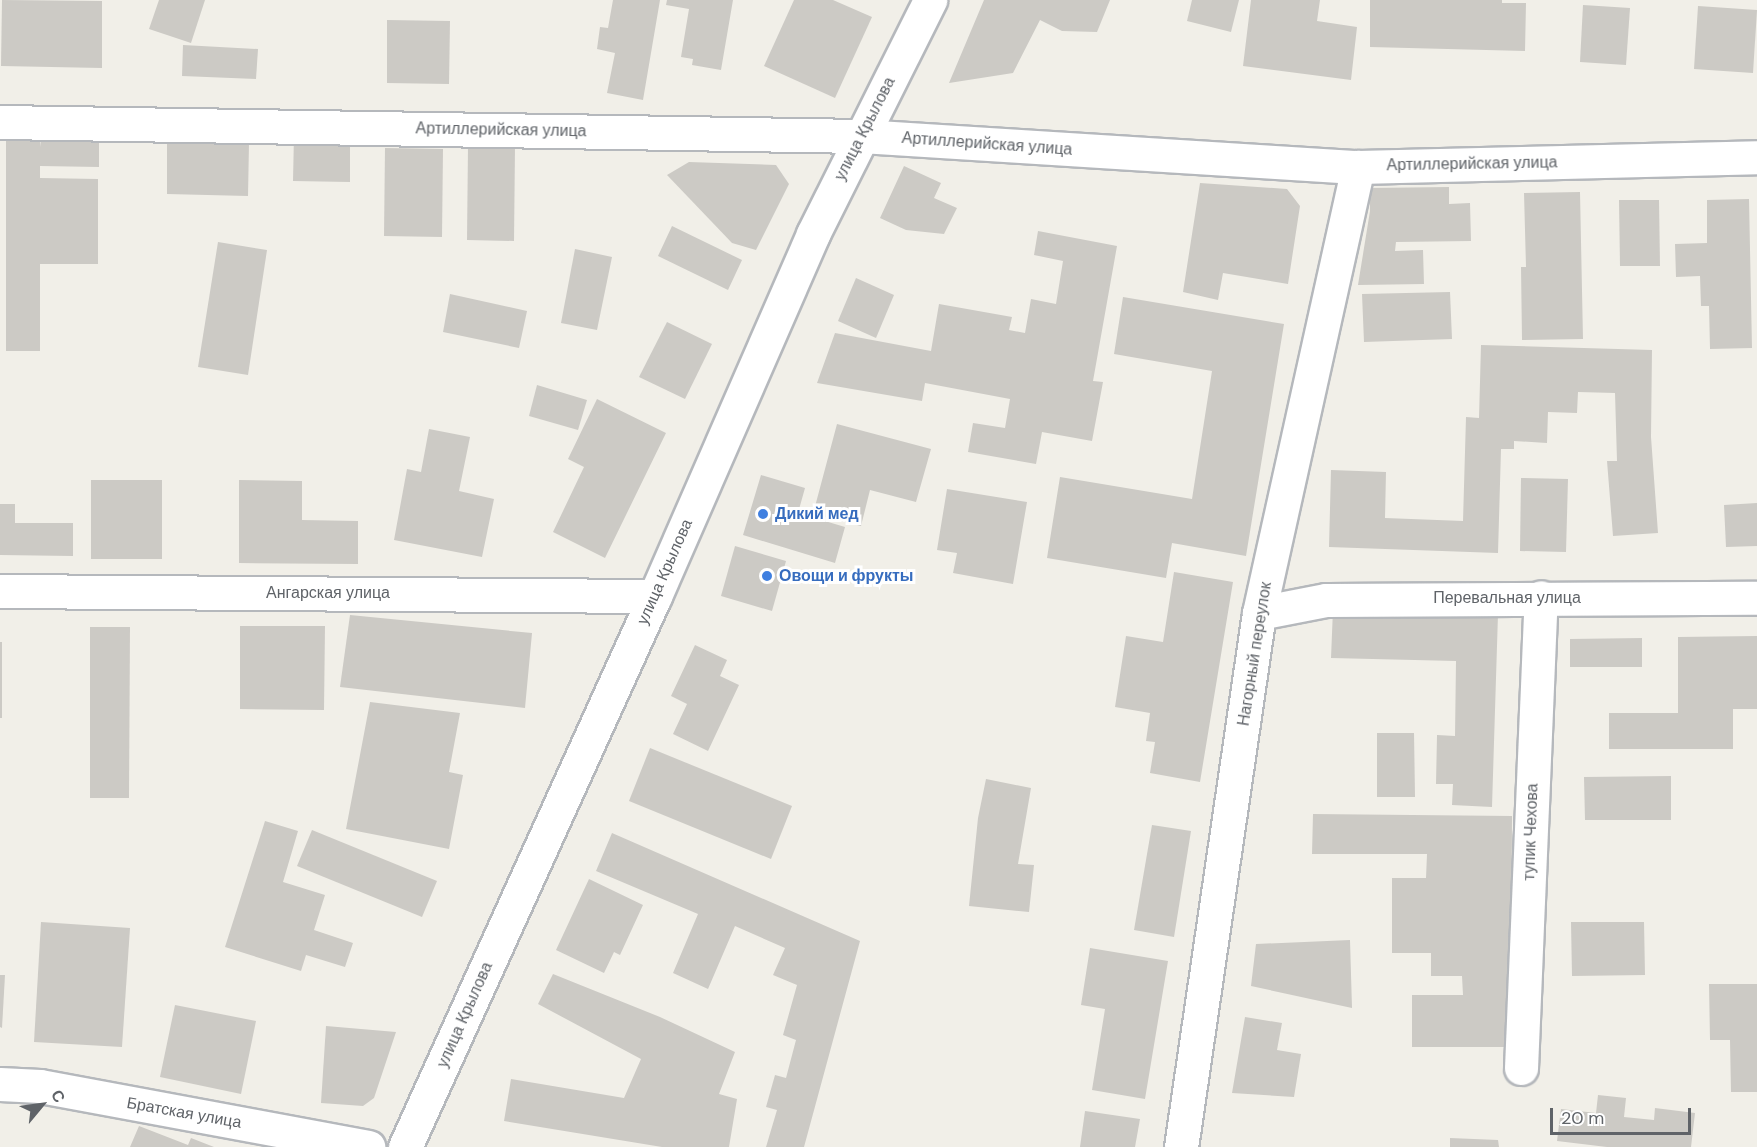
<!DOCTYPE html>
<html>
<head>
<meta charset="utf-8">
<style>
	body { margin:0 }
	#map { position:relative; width:1757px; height:1147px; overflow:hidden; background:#f1efe8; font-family:"DM Sans",sans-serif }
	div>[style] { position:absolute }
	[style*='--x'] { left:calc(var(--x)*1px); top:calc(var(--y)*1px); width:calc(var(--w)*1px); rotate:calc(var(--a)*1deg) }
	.building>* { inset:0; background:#cccac5 }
	.roads { filter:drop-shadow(2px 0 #b5b8bc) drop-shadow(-2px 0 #b5b8bc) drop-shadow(0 2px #b5b8bc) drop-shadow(0 -2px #b5b8bc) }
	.street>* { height:33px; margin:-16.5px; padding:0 16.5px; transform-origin:16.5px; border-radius:16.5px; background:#fff }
	.secondary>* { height:33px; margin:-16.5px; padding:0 16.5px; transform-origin:16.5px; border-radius:16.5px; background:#fff }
	.dots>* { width:16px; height:16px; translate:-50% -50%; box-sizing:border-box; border:3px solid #fff; border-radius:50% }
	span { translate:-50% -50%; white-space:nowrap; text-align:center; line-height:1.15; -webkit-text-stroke:6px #fff; paint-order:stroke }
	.street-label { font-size:16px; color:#5f6368 }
	.shop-label { font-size:16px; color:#366cbe; font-weight:700 }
	.left { translate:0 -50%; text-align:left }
	.north { position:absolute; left:12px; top:1075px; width:60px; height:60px; -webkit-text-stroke:4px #fff; paint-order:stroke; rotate:61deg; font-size:16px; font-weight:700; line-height:24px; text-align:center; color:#5f6368 }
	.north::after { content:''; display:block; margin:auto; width:21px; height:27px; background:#5f6368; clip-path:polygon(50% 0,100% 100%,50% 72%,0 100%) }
	.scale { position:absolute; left:1550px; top:1108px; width:141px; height:27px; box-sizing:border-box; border:3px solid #5f6368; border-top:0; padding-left:8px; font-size:18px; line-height:21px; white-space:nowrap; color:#5f6368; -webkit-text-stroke:4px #fff; paint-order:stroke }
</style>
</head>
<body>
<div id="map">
	<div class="building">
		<i style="clip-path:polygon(2px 0,102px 1px,102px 68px,1px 66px)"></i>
		<i style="clip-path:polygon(159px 0,205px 0,191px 43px,149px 29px)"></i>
		<i style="clip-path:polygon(613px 0,660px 0,643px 100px,607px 93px,615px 53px,597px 49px,600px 27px,608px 28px)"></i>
		<i style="clip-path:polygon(667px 0,733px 0,721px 70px,692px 65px,693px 59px,681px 57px,689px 9px,666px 5px)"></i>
		<i style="clip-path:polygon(794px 0,833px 0,872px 17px,835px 98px,764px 66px)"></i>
		<i style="clip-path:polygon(984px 0,1110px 0,1097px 32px,1062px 31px,1040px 20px,1013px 73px,949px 83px)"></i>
		<i style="clip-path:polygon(1192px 0,1239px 0,1231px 32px,1187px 21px)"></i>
		<i style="clip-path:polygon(1251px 0,1320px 0,1317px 21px,1357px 27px,1351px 80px,1243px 66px)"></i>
		<i style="clip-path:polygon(1370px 0,1502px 0,1502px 3px,1526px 3px,1525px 51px,1370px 47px)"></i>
		<i style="clip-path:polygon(1583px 5px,1630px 8px,1626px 65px,1580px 62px)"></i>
		<i style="clip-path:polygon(1698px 6px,1757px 10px,1753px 73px,1694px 69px)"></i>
		<i style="clip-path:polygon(387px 20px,450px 21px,449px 84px,387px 83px)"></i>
		<i style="clip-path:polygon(183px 45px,258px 49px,256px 79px,182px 76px)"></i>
		<i style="clip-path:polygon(294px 135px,350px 136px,350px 182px,293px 181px)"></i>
		<i style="clip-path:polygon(6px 139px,40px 139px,40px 147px,41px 139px,99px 140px,99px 167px,40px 166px,40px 178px,98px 179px,98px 264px,40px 264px,40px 351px,6px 351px)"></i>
		<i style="clip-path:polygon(167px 141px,249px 143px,248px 196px,167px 194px)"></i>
		<i style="clip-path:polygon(468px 146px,515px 147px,514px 241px,467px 240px)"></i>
		<i style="clip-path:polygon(385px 148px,443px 149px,442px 237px,384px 236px)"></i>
		<i style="clip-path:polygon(689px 162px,776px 165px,789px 184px,756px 250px,732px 243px,667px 175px)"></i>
		<i style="clip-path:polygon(904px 166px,941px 183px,934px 198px,957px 208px,944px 234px,906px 230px,880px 218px)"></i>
		<i style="clip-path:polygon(1200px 183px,1287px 189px,1300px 206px,1288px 284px,1223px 273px,1218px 300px,1183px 292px)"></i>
		<i style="clip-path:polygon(1449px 187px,1449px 204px,1470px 203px,1471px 241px,1396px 242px,1395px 251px,1423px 250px,1424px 284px,1358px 285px,1370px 211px,1370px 188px)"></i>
		<i style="clip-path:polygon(1580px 192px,1583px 339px,1522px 340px,1521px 267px,1526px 267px,1524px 193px)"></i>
		<i style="clip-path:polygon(1749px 199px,1752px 348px,1710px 349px,1709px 306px,1701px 306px,1700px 276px,1676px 277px,1675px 244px,1707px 243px,1707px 200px)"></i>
		<i style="clip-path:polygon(1619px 200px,1659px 200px,1660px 266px,1620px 266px)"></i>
		<i style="clip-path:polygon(672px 226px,742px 260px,728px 290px,658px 256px)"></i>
		<i style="clip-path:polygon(1038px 231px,1117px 246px,1093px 381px,1103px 382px,1092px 441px,1042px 432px,1036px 464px,968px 452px,973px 423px,1005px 428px,1010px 399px,925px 383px,922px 401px,817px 383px,835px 333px,931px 351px,939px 304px,1012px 317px,1009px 330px,1025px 333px,1031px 299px,1056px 304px,1063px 261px,1034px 255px)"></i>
		<i style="clip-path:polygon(218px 242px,267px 250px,248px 375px,198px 367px)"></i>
		<i style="clip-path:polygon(575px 249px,612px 257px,597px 330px,561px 323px)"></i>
		<i style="clip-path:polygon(856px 278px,894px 295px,876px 338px,838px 321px)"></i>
		<i style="clip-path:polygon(1450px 292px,1452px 339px,1364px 342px,1362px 294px)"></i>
		<i style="clip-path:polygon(450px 294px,527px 311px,519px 348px,443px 332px)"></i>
		<i style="clip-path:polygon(1123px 297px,1284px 324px,1246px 556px,1172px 543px,1166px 578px,1047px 558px,1060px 477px,1192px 499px,1212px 371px,1114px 354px)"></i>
		<i style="clip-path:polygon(667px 322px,712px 344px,685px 399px,639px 377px)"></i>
		<i style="clip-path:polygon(1481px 345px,1652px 350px,1651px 437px,1658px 533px,1613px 536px,1607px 461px,1617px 461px,1615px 393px,1578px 392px,1577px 413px,1548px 412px,1547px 443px,1514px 441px,1514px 449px,1501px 449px,1498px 553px,1329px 547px,1331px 470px,1386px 472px,1385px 518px,1463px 521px,1466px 417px,1479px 418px)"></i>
		<i style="clip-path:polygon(537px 385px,587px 400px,578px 430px,529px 416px)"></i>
		<i style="clip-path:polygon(597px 399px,666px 433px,605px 558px,553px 532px,584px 467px,568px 459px)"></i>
		<i style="clip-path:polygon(837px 424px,931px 449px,916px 502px,870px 490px,861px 526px,813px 514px)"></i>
		<i style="clip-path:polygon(429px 429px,470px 437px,459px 491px,494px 499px,482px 557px,394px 540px,407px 469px,421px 472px)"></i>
		<i style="clip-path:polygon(761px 475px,805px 488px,798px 513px,845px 527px,835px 563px,743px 535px)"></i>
		<i style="clip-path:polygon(1521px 478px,1568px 479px,1566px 552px,1520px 551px)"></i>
		<i style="clip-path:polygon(91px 480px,162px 480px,162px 559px,91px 559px)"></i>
		<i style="clip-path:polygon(239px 480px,302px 481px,302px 520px,358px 521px,358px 564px,239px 563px)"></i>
		<i style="clip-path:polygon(947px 489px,1027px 502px,1013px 584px,953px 573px,957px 553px,937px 550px)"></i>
		<i style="clip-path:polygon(1757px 503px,1757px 546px,1726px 547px,1724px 505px)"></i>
		<i style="clip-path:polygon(0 504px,15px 504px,15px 523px,73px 523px,73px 556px,0 555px)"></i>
		<i style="clip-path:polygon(735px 546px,786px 561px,772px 611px,721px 596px)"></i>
		<i style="clip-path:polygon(1174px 572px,1233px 582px,1200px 782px,1150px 773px,1155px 742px,1146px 741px,1150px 713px,1115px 707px,1126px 636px,1163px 642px)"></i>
		<i style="clip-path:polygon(1333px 609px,1498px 614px,1492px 807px,1452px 805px,1453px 784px,1436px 784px,1437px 735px,1455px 736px,1456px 661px,1331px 658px)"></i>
		<i style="clip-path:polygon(350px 615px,532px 633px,525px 708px,340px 687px)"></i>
		<i style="clip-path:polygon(240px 626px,325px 626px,324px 710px,240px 709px)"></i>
		<i style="clip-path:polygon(90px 627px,130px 627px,129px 798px,90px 798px)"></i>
		<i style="clip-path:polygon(1757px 636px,1757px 709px,1733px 709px,1733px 749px,1609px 749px,1609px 713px,1678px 713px,1678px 637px)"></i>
		<i style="clip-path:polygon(1642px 638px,1642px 667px,1570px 667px,1570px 639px)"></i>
		<i style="clip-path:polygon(0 642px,2px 642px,2px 718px,0 718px)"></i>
		<i style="clip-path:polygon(695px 645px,727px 660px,720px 676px,739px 685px,708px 751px,673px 734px,687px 704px,671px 696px)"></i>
		<i style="clip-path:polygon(370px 702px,460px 713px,449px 772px,463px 775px,449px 849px,346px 829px)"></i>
		<i style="clip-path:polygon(1377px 733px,1414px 733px,1415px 797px,1377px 797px)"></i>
		<i style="clip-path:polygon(650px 748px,792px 806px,771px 859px,629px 801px)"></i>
		<i style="clip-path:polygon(1671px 776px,1671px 820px,1585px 820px,1584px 777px)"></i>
		<i style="clip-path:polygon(986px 779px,1031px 788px,1018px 864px,1034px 865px,1029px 912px,969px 906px,978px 818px)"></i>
		<i style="clip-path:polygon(1313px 814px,1512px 816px,1511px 1047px,1412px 1047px,1412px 995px,1463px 995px,1462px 976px,1431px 976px,1431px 953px,1392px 953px,1392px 878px,1426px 878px,1427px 854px,1312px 854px)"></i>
		<i style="clip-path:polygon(265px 821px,298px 831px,283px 882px,325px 895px,314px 930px,353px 943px,345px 967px,306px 955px,301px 971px,225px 947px)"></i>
		<i style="clip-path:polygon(1152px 825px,1191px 831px,1174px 937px,1134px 930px)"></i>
		<i style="clip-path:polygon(312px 830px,437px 881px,422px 917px,297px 866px)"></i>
		<i style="clip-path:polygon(612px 833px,860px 941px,804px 1147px,766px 1147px,777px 1110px,766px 1107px,775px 1075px,786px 1078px,796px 1040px,783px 1035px,797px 985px,773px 975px,785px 948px,735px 926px,708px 989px,673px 973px,698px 914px,596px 871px)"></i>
		<i style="clip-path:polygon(589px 879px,643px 905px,620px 955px,614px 952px,604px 973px,556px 950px)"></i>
		<i style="clip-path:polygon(41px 922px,130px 928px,122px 1047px,34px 1042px)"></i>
		<i style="clip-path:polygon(1571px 922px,1644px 922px,1645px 975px,1572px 976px)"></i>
		<i style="clip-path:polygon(1350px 940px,1352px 1008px,1251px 986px,1256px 944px)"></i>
		<i style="clip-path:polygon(1090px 948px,1168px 961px,1145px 1099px,1092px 1090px,1105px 1009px,1081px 1005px)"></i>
		<i style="clip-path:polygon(553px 974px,660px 1017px,735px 1052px,719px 1094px,737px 1099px,729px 1147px,662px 1147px,504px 1121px,511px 1079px,624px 1098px,641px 1059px,538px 1004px)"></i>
		<i style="clip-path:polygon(0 975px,5px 975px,2px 1028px,0 1027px)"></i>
		<i style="clip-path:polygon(1709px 984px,1757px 984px,1757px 1092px,1731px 1092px,1730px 1040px,1710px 1040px)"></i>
		<i style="clip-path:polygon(175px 1005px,256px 1021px,241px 1094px,160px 1077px)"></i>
		<i style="clip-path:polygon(1245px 1017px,1282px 1023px,1277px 1050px,1301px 1054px,1294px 1097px,1232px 1093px)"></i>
		<i style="clip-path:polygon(326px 1026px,396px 1032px,374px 1098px,363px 1106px,321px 1103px)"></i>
		<i style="clip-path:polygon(1598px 1095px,1626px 1098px,1624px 1117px,1654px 1120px,1655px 1108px,1695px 1113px,1691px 1147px,1607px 1147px,1557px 1141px,1561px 1109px,1596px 1113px)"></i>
		<i style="clip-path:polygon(1085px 1111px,1140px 1119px,1135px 1147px,1080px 1147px)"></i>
		<i style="clip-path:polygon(139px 1126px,188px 1145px,191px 1138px,214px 1147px,130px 1147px)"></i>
		<i style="clip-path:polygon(1450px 1138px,1498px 1140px,1499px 1147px,1450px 1147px)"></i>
	</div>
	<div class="roads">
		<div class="street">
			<i style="--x:0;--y:122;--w:861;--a:0.93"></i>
			<i style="--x:861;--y:136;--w:498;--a:3.6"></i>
			<i style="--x:1358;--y:167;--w:399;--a:-1.4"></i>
			<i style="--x:0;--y:591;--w:655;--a:0.44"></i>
			<i style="--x:1259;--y:613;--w:68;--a:-11"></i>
			<i style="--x:1326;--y:600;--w:431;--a:-0.3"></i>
			<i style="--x:1521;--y:1068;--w:471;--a:-87.6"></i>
			<i style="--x:0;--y:1084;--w:40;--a:2.9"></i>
			<i style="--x:40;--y:1086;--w:334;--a:10.5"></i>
			<i style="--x:1181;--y:1147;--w:540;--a:-81.69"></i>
			<i style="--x:1259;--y:613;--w:457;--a:-77.5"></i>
		</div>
		<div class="secondary">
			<i style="--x:405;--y:1147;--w:605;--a:-65.6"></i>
			<i style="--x:655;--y:596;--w:395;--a:-66.4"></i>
			<i style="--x:813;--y:234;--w:262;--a:-63.4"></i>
		</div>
	</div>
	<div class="dots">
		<i style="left:763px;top:514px;background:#3f7fe0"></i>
		<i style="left:767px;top:576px;background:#3f7fe0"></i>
	</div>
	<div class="street-label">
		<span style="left:865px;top:129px;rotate:-63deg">улица Крылова</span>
		<span style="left:501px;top:130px;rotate:1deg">Артиллерийская улица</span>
		<span style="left:987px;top:144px;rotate:4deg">Артиллерийская улица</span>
		<span style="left:1472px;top:164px;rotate:-1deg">Артиллерийская улица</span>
		<span style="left:665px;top:572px;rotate:-66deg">улица Крылова</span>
		<span style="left:328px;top:593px">Ангарская улица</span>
		<span style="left:1507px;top:598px">Перевальная улица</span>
		<span style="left:1255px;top:654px;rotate:-81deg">Нагорный переулок</span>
		<span style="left:1531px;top:832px;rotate:-88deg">тупик Чехова</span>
		<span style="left:465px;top:1015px;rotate:-66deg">улица Крылова</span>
		<span style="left:184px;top:1113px;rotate:10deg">Братская улица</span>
	</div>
	<div class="shop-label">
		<span class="left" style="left:775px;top:514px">Дикий мед</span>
		<span class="left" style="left:779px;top:576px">Овощи и фрукты</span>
	</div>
	<div class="north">С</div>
	<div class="scale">20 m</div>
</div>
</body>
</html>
